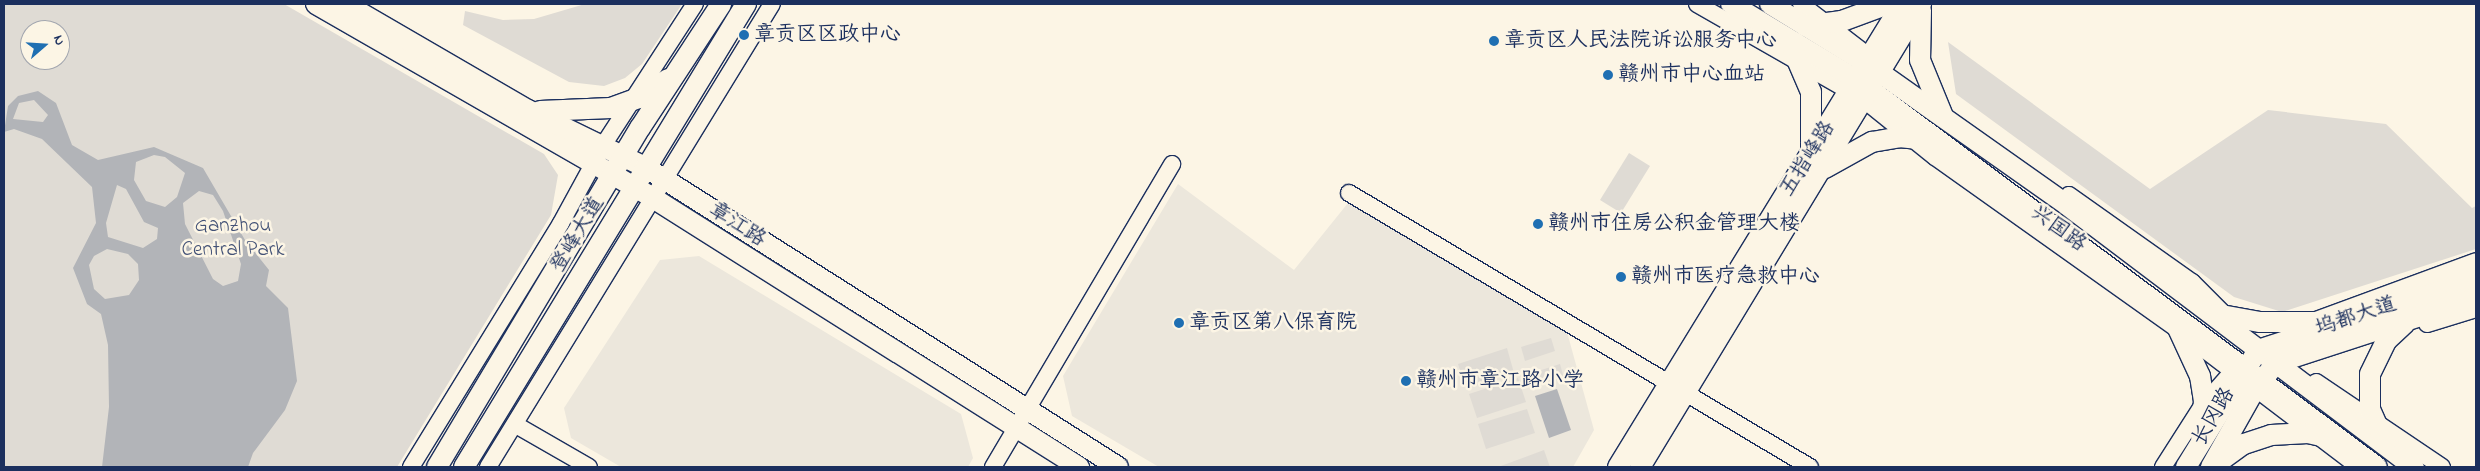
<!DOCTYPE html>
<html>
<head>
<meta charset="utf-8">
<style>
	body { margin:0 }
	#map { position:relative; width:2480px; height:471px; overflow:hidden; background:#fcf5e5; font-family:"Indie Flower","LXGW WenKai TC",sans-serif }
	div>[style] { position:absolute }
	[style*='--x'] { left:calc(var(--x)*1px); top:calc(var(--y)*1px); width:calc(var(--w)*1px); rotate:calc(var(--a)*1deg) }
	.built>* { inset:0; background:#ece7dc }
	.green>* { inset:0; background:#dfdbd4 }
	.water>* { inset:0; background:#b2b4b8 }
	.roads { filter:drop-shadow(1px 0 #1b2f5e) drop-shadow(-1px 0 #1b2f5e) drop-shadow(0 1px #1b2f5e) drop-shadow(0 -1px #1b2f5e) }
	.minor>* { height:16px; margin:-8px; padding:0 8px; transform-origin:8px; border-radius:8px; background:#fcf5e5 }
	.major>* { height:20px; margin:-10px; padding:0 10px; transform-origin:10px; border-radius:10px; background:#fcf5e5 }
	.dots>* { width:14px; height:14px; translate:-50% -50%; box-sizing:border-box; border:2px solid #fcf5e5; border-radius:50% }
	span { translate:-50% -50%; white-space:nowrap; text-align:center; line-height:1.15; -webkit-text-stroke:5px #fcf5e5; paint-order:stroke }
	.poi-label { font-size:21px; color:#1b2f5e }
	.left { translate:0 -50%; text-align:left }
	.street-label { font-size:21px; color:#1b2f5e }
	.park-label { font-size:21px; color:#425176 }
	.frame { position:absolute; inset:0; border:5px solid #1b2f5e; pointer-events:none }
	.north { position:absolute; left:20px; top:20px; width:50px; height:50px; box-sizing:border-box; background:#fcf5e5; border:1px solid #a2a6af; border-radius:50%; rotate:71deg; font-size:14px; font-weight:700; line-height:20px; text-align:center; color:#1b2f5e }
	.north::after { content:''; display:block; margin:auto; width:18px; height:22px; background:#1f6fb2; clip-path:polygon(50% 0,100% 100%,50% 72%,0 100%) }
</style>
</head>
<body>
<div id="map">
	<div class="built">
		<i style="clip-path:polygon(1178px 184px,1294px 270px,1348px 203px,1567px 332px,1594px 430px,1573px 467px,1159px 467px,1072px 416px,1063px 376px)"></i>
		<i style="clip-path:polygon(699px 256px,961px 414px,973px 458px,968px 467px,621px 467px,571px 438px,564px 408px,660px 260px)"></i>
	</div>
	<div class="green">
		<i style="clip-path:polygon(evenodd,4px 4px,284px 4px,544px 154px,558px 175px,551px 215px,397px 467px,4px 467px,4px 4px,30px 30px,60px 30px,60px 60px,30px 60px,30px 30px)"></i>
		<i style="clip-path:polygon(585px 4px,682px 4px,642px 64px,625px 78px,604px 86px,569px 82px,463px 25px,465px 11px,503px 20px,534px 19px)"></i>
		<i style="clip-path:polygon(1948px 42px,2150px 189px,2268px 110px,2386px 124px,2472px 208px,2476px 206px,2476px 249px,2282px 312px,2234px 297px,1956px 94px)"></i>
		<i style="clip-path:polygon(1629px 153px,1650px 166px,1621px 213px,1600px 200px)"></i>
		<i style="clip-path:polygon(1551px 338px,1555px 351px,1525px 361px,1521px 347px)"></i>
		<i style="clip-path:polygon(1507px 348px,1514px 373px,1466px 389px,1458px 364px)"></i>
		<i style="clip-path:polygon(1560px 364px,1564px 378px,1533px 387px,1529px 374px)"></i>
		<i style="clip-path:polygon(1518px 378px,1526px 402px,1477px 418px,1469px 394px)"></i>
		<i style="clip-path:polygon(1527px 409px,1535px 433px,1486px 449px,1478px 424px)"></i>
		<i style="clip-path:polygon(1544px 450px,1550px 467px,1498px 467px)"></i>
	</div>
	<div class="water">
		<i style="clip-path:polygon(evenodd,38px 91px,56px 103px,72px 145px,98px 160px,154px 147px,203px 168px,245px 240px,269px 270px,266px 286px,288px 308px,297px 381px,285px 410px,253px 453px,248px 467px,102px 467px,109px 407px,108px 345px,101px 314px,87px 304px,73px 268px,96px 223px,92px 187px,42px 139px,14px 129px,4px 132px,8px 106px,18px 96px,38px 91px,34px 100px,48px 115px,43px 122px,13px 119px,19px 103px,34px 100px,38px 91px,154px 155px,165px 157px,185px 173px,177px 197px,165px 207px,146px 201px,134px 180px,136px 162px,154px 155px,38px 91px,117px 185px,126px 189px,144px 222px,158px 228px,157px 239px,143px 248px,108px 237px,106px 223px,117px 185px,38px 91px,199px 191px,213px 195px,223px 211px,241px 264px,238px 281px,223px 286px,213px 279px,185px 224px,183px 203px,199px 191px,38px 91px,107px 249px,128px 254px,138px 264px,139px 280px,129px 295px,105px 299px,94px 289px,89px 265px,94px 256px,107px 249px)"></i>
		<i style="clip-path:polygon(1557px 389px,1571px 430px,1549px 438px,1535px 396px)"></i>
	</div>
	<div class="roads">
		<div class="minor">
			<i style="--x:1697;--y:4;--w:191;--a:29.8"></i>
			<i style="--x:1863;--y:99;--w:92;--a:38.9"></i>
			<i style="--x:1935;--y:157;--w:302;--a:35.4"></i>
			<i style="--x:2181;--y:332;--w:223;--a:37.2"></i>
			<i style="--x:1801;--y:4;--w:82;--a:37.6"></i>
			<i style="--x:1349;--y:193;--w:536;--a:30.73"></i>
			<i style="--x:2069;--y:195;--w:151;--a:35.3"></i>
			<i style="--x:2192;--y:282;--w:49;--a:45"></i>
			<i style="--x:2305;--y:324;--w:182;--a:-20.2"></i>
			<i style="--x:2427;--y:324;--w:51;--a:-17"></i>
			<i style="--x:2316;--y:382;--w:152;--a:34"></i>
			<i style="--x:516;--y:425;--w:84;--a:29.9"></i>
			<i style="--x:411;--y:467;--w:286;--a:-58.4"></i>
			<i style="--x:561;--y:223;--w:90;--a:-61.4"></i>
			<i style="--x:604;--y:144;--w:167;--a:-57"></i>
			<i style="--x:488;--y:467;--w:543;--a:-58.48"></i>
			<i style="--x:993;--y:467;--w:352;--a:-59.4"></i>
			<i style="--x:2163;--y:467;--w:72;--a:-57.4"></i>
			<i style="--x:2202;--y:406;--w:56;--a:-48.6"></i>
		</div>
		<div class="major">
			<i style="--x:316;--y:4;--w:389;--a:29.9"></i>
			<i style="--x:653;--y:198;--w:504;--a:32.27"></i>
			<i style="--x:345;--y:4;--w:211;--a:30.1"></i>
			<i style="--x:528;--y:110;--w:130;--a:26"></i>
			<i style="--x:645;--y:167;--w:560;--a:32.38"></i>
			<i style="--x:1731;--y:4;--w:147;--a:31.1"></i>
			<i style="--x:1857;--y:80;--w:648;--a:36.66"></i>
			<i style="--x:1770;--y:4;--w:113;--a:31.6"></i>
			<i style="--x:1866;--y:63;--w:246;--a:35.2"></i>
			<i style="--x:2067;--y:205;--w:435;--a:37.1"></i>
			<i style="--x:1921;--y:10;--w:50;--a:91.1"></i>
			<i style="--x:1920;--y:60;--w:61;--a:67.7"></i>
			<i style="--x:1805;--y:26;--w:37;--a:-8"></i>
			<i style="--x:1842;--y:21;--w:49;--a:-20.3"></i>
			<i style="--x:1789;--y:41;--w:56;--a:66.7"></i>
			<i style="--x:1811;--y:92;--w:57;--a:90"></i>
			<i style="--x:540;--y:111;--w:71;--a:-2.4"></i>
			<i style="--x:611;--y:108;--w:30;--a:-20"></i>
			<i style="--x:639;--y:98;--w:35;--a:-33"></i>
			<i style="--x:1825;--y:168;--w:54;--a:-29"></i>
			<i style="--x:1872;--y:142;--w:27;--a:-10"></i>
			<i style="--x:1899;--y:137;--w:37;--a:6"></i>
			<i style="--x:2216;--y:314;--w:45;--a:10.3"></i>
			<i style="--x:2260;--y:322;--w:58;--a:0"></i>
			<i style="--x:2175;--y:322;--w:60;--a:65.2"></i>
			<i style="--x:2200;--y:376;--w:25;--a:81"></i>
			<i style="--x:2204;--y:401;--w:35;--a:95"></i>
			<i style="--x:2385;--y:443;--w:36;--a:-114"></i>
			<i style="--x:2370;--y:410;--w:36;--a:-90"></i>
			<i style="--x:2370;--y:374;--w:37;--a:-64"></i>
			<i style="--x:2386;--y:341;--w:26;--a:-43"></i>
			<i style="--x:2216;--y:464;--w:34;--a:-36"></i>
			<i style="--x:2244;--y:444;--w:28;--a:-18"></i>
			<i style="--x:2271;--y:435;--w:37;--a:-3"></i>
			<i style="--x:2308;--y:433;--w:26;--a:13"></i>
			<i style="--x:437;--y:467;--w:395;--a:-59.1"></i>
			<i style="--x:640;--y:128;--w:148;--a:-56.8"></i>
			<i style="--x:464;--y:467;--w:542;--a:-58.66"></i>
			<i style="--x:1618;--y:467;--w:543;--a:-58.48"></i>
			<i style="--x:1640;--y:467;--w:542;--a:-58.75"></i>
			<i style="--x:2186;--y:467;--w:137;--a:-58.4"></i>
			<i style="--x:2258;--y:350;--w:229;--a:-18"></i>
			<i style="--x:2211;--y:467;--w:90;--a:-60.6"></i>
			<i style="--x:2255;--y:389;--w:33;--a:-51"></i>
			<i style="--x:2276;--y:363;--w:210;--a:-18"></i>
		</div>
	</div>
	<div class="dots">
		<i style="left:744px;top:35px;background:#1f6fb2"></i>
		<i style="left:1494px;top:41px;background:#1f6fb2"></i>
		<i style="left:1608px;top:75px;background:#1f6fb2"></i>
		<i style="left:1538px;top:224px;background:#1f6fb2"></i>
		<i style="left:1621px;top:277px;background:#1f6fb2"></i>
		<i style="left:1179px;top:323px;background:#1f6fb2"></i>
		<i style="left:1406px;top:381px;background:#1f6fb2"></i>
	</div>
	<div class="poi-label">
		<span class="left" style="left:754px;top:35px">章贡区区政中心</span>
		<span class="left" style="left:1504px;top:41px">章贡区人民法院诉讼服务中心</span>
		<span class="left" style="left:1618px;top:75px">赣州市中心血站</span>
		<span class="left" style="left:1548px;top:224px">赣州市住房公积金管理大楼</span>
		<span class="left" style="left:1631px;top:277px">赣州市医疗急救中心</span>
		<span class="left" style="left:1189px;top:323px">章贡区第八保育院</span>
		<span class="left" style="left:1416px;top:381px">赣州市章江路小学</span>
	</div>
	<div class="street-label">
		<span style="left:1808px;top:159px;rotate:-58deg">五指峰路</span>
		<span style="left:737px;top:225px;rotate:33deg">章江路</span>
		<span style="left:2058px;top:229px;rotate:36deg">兴国路</span>
		<span style="left:578px;top:235px;rotate:-59deg">登峰大道</span>
		<span style="left:2356px;top:317px;rotate:-18deg">坞都大道</span>
		<span style="left:2214px;top:417px;rotate:-60deg">长冈路</span>
	</div>
	<div class="park-label">
		<span style="left:233px;top:238px">Ganzhou<br>Central Park</span>
	</div>
	<div class="frame"></div>
	<div class="north">N</div>
</div>
</body>
</html>
